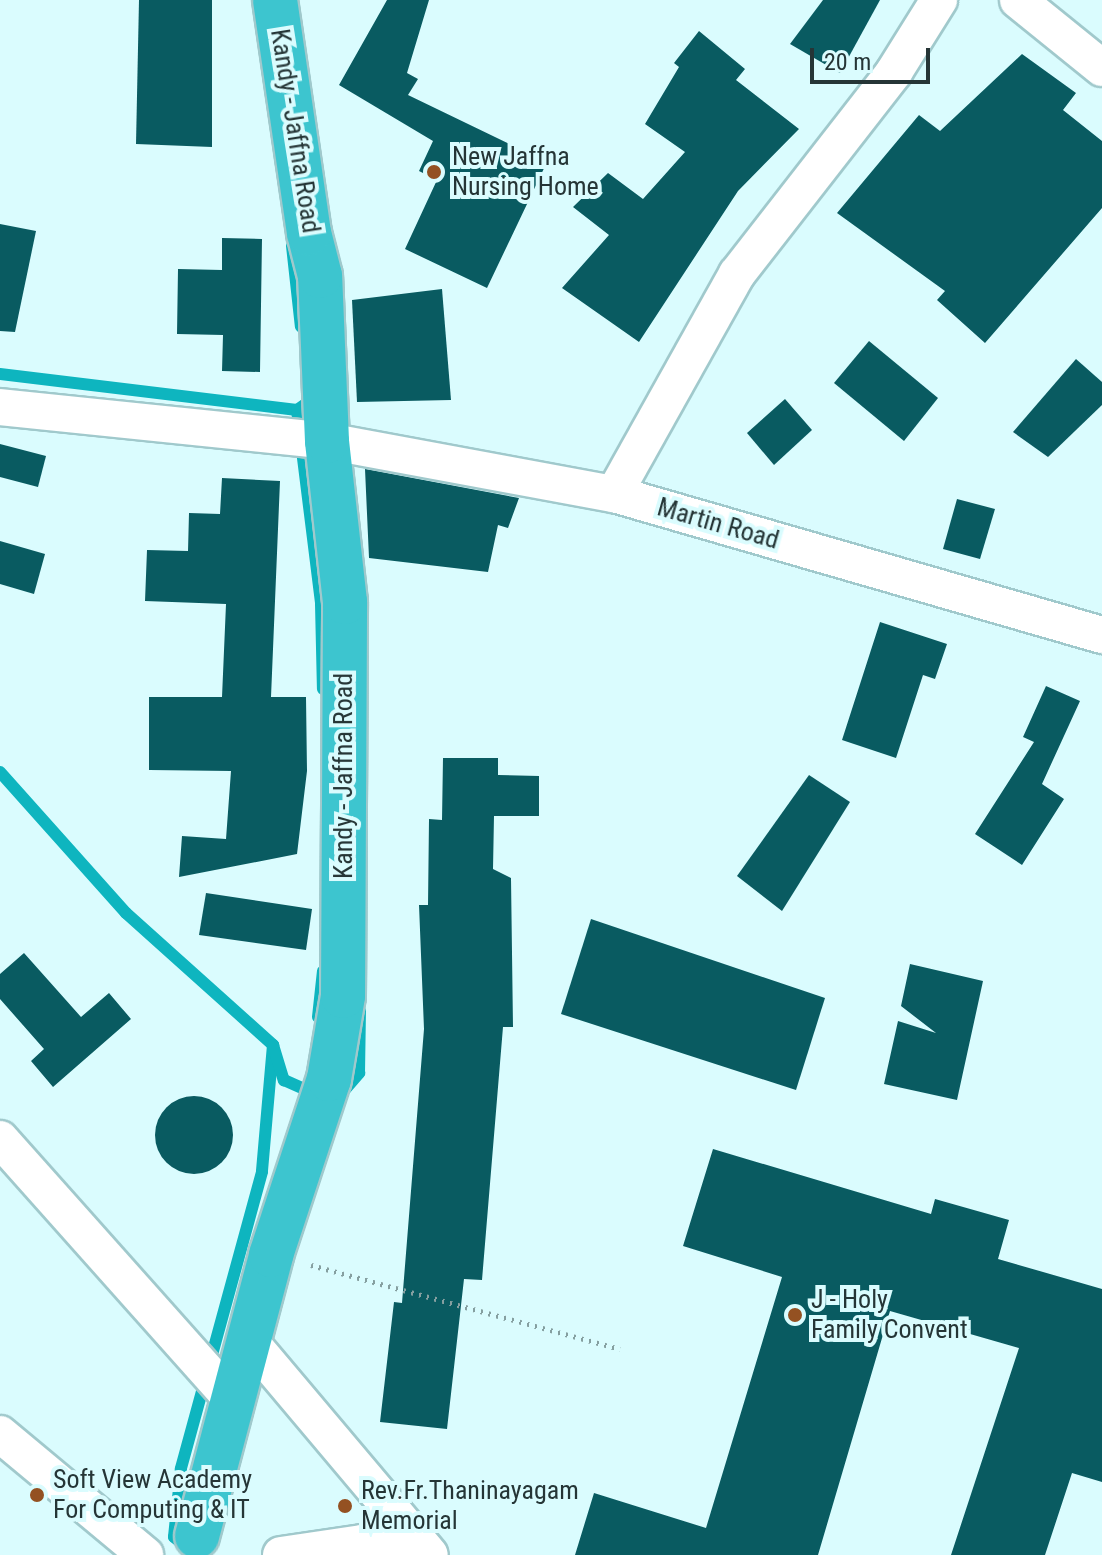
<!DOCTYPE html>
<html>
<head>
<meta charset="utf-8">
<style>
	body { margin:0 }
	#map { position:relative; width:1102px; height:1555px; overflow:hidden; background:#dafcfe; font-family:"Roboto Condensed",sans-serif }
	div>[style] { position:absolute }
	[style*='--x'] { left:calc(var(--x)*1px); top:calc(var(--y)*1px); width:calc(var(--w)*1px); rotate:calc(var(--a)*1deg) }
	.stream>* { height:12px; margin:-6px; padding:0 6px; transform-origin:6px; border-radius:6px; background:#0eb5bf }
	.building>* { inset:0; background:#095b61 }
	.round { border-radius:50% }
	.path>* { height:5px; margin-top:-2.5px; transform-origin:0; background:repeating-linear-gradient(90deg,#859fa0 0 2px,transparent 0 8px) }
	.roads { filter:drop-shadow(2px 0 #a0c9cc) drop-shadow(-2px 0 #a0c9cc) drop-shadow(0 2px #a0c9cc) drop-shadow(0 -2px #a0c9cc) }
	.street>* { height:36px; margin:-18px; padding:0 18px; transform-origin:18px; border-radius:18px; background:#fff }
	.highway>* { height:44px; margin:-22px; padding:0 22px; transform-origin:22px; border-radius:22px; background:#3dc5cf }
	.dots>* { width:22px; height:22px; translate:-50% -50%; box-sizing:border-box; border:4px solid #dafcfe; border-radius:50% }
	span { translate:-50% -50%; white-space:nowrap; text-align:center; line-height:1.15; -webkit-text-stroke:8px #dafcfe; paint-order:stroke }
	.street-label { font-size:26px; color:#253536 }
	.poi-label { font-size:26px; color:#253536 }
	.left { translate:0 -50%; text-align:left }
	.scale { position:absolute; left:810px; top:48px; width:120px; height:36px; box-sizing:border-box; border:4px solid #253536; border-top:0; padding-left:10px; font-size:24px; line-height:28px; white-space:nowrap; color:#253536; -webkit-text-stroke:6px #dafcfe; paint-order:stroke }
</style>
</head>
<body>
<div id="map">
	<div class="stream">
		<i style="--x:292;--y:246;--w:81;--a:83.7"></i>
		<i style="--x:0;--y:374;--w:299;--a:6.9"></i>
		<i style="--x:309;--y:393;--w:8;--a:83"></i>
		<i style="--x:310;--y:401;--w:16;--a:145"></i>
		<i style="--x:297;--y:410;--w:195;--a:82.9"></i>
		<i style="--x:321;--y:604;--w:85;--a:88.7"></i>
		<i style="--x:0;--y:772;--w:189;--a:48.2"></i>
		<i style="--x:126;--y:913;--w:198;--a:41.9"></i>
		<i style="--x:273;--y:1045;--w:127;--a:95"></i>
		<i style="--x:262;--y:1172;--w:308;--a:105.3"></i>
		<i style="--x:181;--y:1469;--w:68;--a:95.9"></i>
		<i style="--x:174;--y:1537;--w:18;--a:38"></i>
		<i style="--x:318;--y:1017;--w:46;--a:-83.8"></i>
		<i style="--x:273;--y:1045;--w:37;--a:73"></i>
		<i style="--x:284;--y:1080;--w:35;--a:24"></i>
		<i style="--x:341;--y:1094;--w:28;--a:-49"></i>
		<i style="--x:359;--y:1073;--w:62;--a:-89.1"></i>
	</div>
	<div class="building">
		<i style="clip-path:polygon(139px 0,212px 0,212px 147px,136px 144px)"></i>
		<i style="clip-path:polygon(387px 0,429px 0,407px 73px,418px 79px,408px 95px,547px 162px,487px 288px,405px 249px,437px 180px,419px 171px,433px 141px,339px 85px)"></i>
		<i style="clip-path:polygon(823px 0,880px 0,840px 73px,790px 44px)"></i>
		<i style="clip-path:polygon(699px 31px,745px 69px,736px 80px,799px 129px,738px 191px,639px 342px,562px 288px,609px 235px,573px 207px,608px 173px,643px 199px,685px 152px,645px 124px,679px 67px,674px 63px)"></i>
		<i style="clip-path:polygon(1022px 54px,1076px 93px,1063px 110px,1102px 141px,1102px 208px,985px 343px,937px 300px,945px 291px,837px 213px,919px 115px,940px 131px)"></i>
		<i style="clip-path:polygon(0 224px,36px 231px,15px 332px,0 331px)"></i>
		<i style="clip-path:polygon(222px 238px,262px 239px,260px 372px,222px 371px,223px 335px,177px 334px,178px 269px,222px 270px)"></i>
		<i style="clip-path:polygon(442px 289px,451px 400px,357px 402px,352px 300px)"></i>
		<i style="clip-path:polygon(869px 341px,938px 398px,904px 441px,834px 383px)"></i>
		<i style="clip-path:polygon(1076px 359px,1102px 382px,1102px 405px,1048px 457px,1013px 432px)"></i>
		<i style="clip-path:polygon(785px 399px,812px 430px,774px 465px,747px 433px)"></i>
		<i style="clip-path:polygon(0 444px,46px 456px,38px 487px,0 477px)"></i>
		<i style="clip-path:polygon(365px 469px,519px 498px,508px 528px,498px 525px,488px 572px,369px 558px)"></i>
		<i style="clip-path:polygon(222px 478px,280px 481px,271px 697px,306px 697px,307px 771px,297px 854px,179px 877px,182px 836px,226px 839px,231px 771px,149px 770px,149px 697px,222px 697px,226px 604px,145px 601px,147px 550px,188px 551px,189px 513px,220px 514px)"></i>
		<i style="clip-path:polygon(957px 499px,995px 509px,980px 559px,943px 549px)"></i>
		<i style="clip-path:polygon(0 541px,45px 554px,34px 594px,0 584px)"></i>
		<i style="clip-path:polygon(880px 622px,947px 644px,935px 679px,923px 675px,896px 758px,842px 740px)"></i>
		<i style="clip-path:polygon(1046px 686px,1080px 701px,1042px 784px,1064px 799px,1022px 865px,975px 834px,1034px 742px,1023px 737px)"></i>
		<i style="clip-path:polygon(443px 758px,498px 758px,498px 775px,539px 776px,539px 816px,494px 816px,493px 869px,511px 878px,513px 1027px,503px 1027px,482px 1280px,464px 1279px,447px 1429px,380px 1422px,394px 1302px,402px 1303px,424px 1029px,419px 905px,428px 905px,429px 819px,442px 820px)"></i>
		<i style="clip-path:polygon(809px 775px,850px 802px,782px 911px,737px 876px)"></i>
		<i style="clip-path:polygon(206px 893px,312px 909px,306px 950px,199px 935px)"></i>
		<i style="clip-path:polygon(591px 919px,825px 998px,796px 1090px,561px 1014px)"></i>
		<i style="clip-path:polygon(24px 953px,81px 1017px,109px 993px,131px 1019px,53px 1087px,31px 1061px,44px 1049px,0 999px,0 974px)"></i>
		<i style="clip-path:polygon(910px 964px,983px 981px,957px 1100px,884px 1084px,898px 1021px,936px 1033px,901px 1006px)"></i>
		<i class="round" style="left:155px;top:1096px;width:78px;height:78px"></i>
		<i style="clip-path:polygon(713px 1149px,931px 1214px,935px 1199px,1009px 1220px,998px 1259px,1102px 1289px,1102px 1482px,1072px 1473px,1045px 1555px,951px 1555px,1019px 1348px,890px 1311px,818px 1555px,575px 1555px,594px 1493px,706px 1528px,782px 1277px,683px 1246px)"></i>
	</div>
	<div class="path">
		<i style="--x:311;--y:1265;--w:320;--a:15.2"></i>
	</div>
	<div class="roads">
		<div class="street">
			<i style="--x:1018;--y:0;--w:108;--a:39"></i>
			<i style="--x:0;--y:407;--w:329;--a:5.9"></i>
			<i style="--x:327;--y:441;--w:292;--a:10.5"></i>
			<i style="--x:614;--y:494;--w:508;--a:16.12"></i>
			<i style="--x:614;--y:494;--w:252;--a:-60.8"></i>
			<i style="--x:737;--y:274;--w:256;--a:-52.1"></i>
			<i style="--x:894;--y:72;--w:85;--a:-58"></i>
			<i style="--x:0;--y:1139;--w:348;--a:48.3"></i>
			<i style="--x:248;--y:1339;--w:282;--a:49.9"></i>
			<i style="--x:0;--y:1434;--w:189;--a:39.8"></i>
			<i style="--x:281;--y:1555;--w:82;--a:-8.4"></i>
			<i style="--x:362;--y:1543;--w:64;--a:7.1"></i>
		</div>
		<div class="highway">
			<i style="--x:197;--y:1536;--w:291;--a:-75.2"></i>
			<i style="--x:271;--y:1255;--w:185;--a:-71.8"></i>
			<i style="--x:329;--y:1079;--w:84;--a:-80.4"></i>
			<i style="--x:343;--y:996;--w:394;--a:-89.7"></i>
			<i style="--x:345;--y:602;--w:162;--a:-96.4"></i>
			<i style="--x:327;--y:441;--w:165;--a:-92.4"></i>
			<i style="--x:320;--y:276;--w:44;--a:-104.3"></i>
			<i style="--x:309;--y:233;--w:235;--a:-98.3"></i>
		</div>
	</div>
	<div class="dots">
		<i style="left:434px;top:172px;background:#945122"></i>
		<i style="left:795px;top:1315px;background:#945122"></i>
		<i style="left:37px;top:1495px;background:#945122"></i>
		<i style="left:345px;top:1506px;background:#945122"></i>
	</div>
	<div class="street-label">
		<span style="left:295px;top:131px;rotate:81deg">Kandy - Jaffna Road</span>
		<span style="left:718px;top:524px;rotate:16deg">Martin Road</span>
		<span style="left:344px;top:776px;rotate:-90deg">Kandy - Jaffna Road</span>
	</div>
	<div class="poi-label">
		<span class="left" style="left:452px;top:172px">New Jaffna<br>Nursing Home</span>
		<span class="left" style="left:811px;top:1315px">J - Holy<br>Family Convent</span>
		<span class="left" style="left:53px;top:1495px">Soft View Academy<br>For Computing &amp; IT</span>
		<span class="left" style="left:361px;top:1506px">Rev.Fr.Thaninayagam<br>Memorial</span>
	</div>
	<div class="scale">20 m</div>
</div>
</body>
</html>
